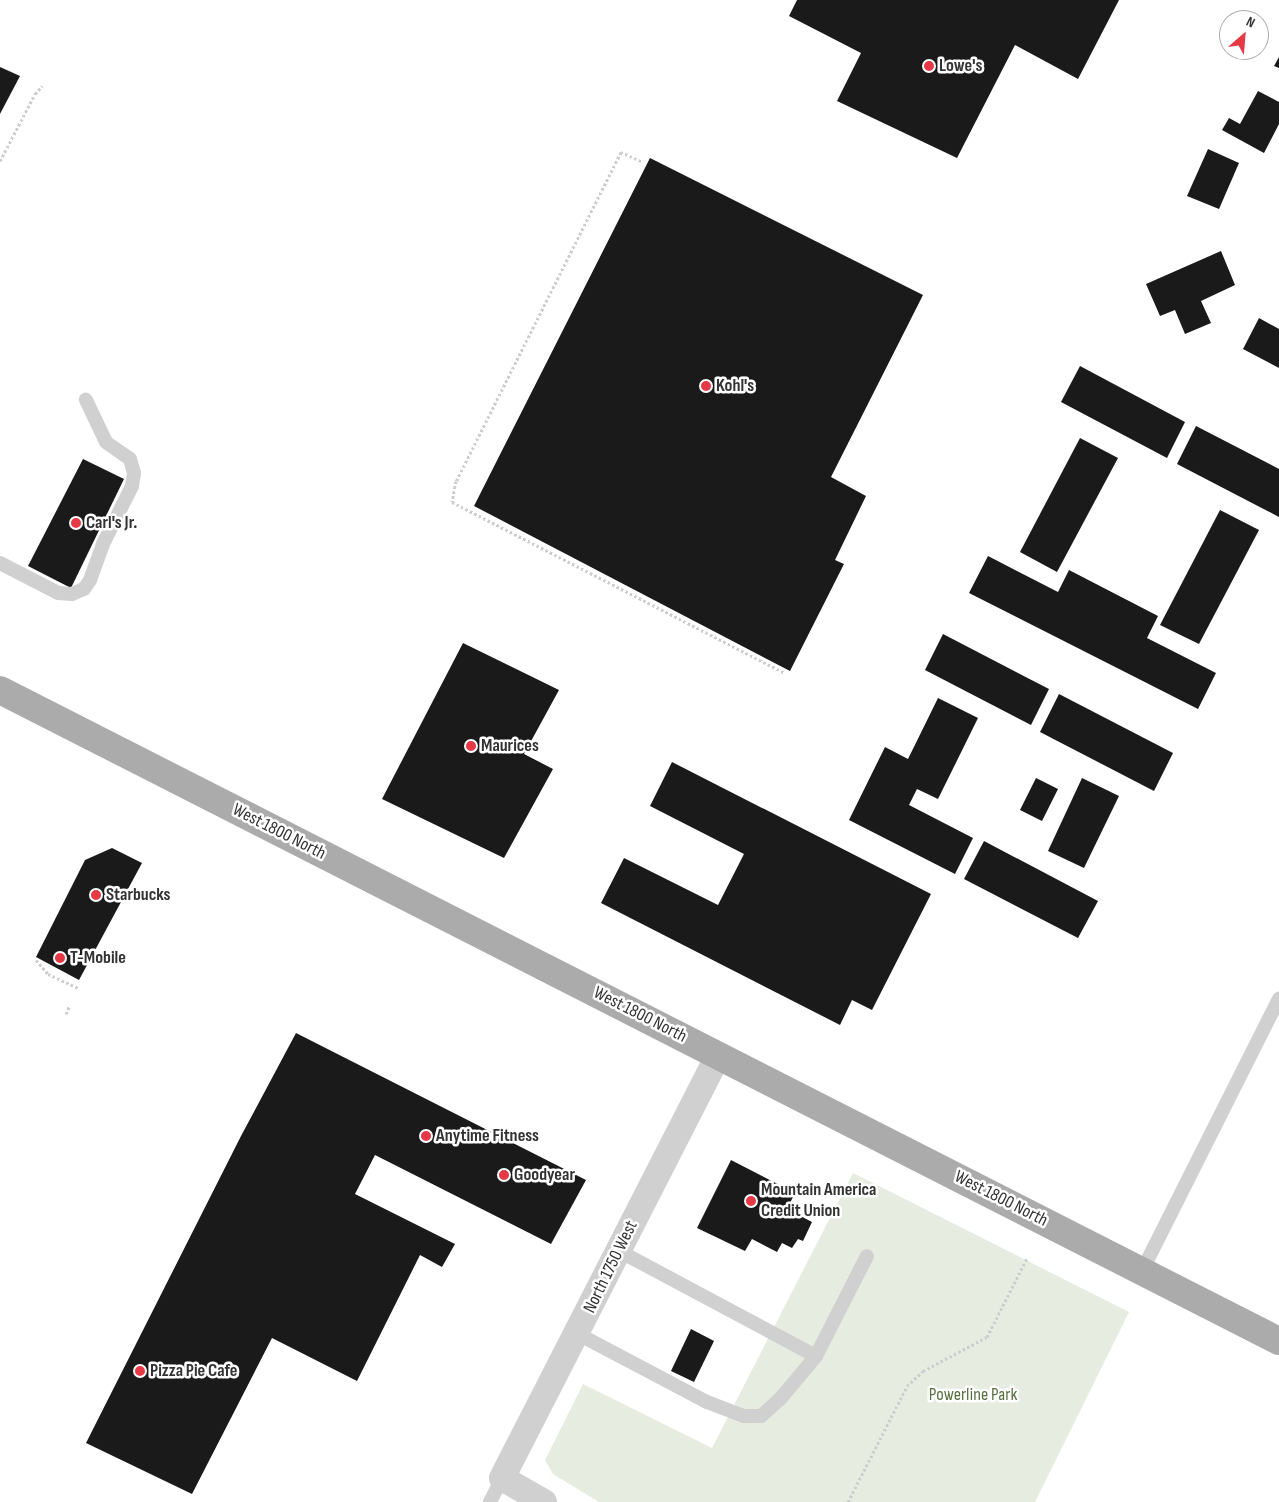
<!DOCTYPE html>
<html>
<head>
<meta charset="utf-8">
<style>
	body { margin:0 }
	#map { position:relative; width:1279px; height:1502px; overflow:hidden; background:#fff; font-family:"Sofia Sans Condensed",sans-serif }
	div>[style] { position:absolute }
	[style*='--x'] { left:calc(var(--x)*1px); top:calc(var(--y)*1px); width:calc(var(--w)*1px); rotate:calc(var(--a)*1deg) }
	.green>* { inset:0; background:#e6ecdf }
	.building>* { inset:0; background:#1a1a1a }
	.path>* { height:3px; margin-top:-1.5px; transform-origin:0; background:repeating-linear-gradient(90deg,#cdcdcd 0 2.5px,transparent 0 5px) }
	.service>* { height:14px; margin:-7px; padding:0 7px; transform-origin:7px; border-radius:7px; background:#d0d0d0 }
	.minor>* { height:26px; margin:-13px; padding:0 13px; transform-origin:13px; border-radius:13px; background:#d0d0d0 }
	.primary>* { height:28px; margin:-14px; padding:0 14px; transform-origin:14px; border-radius:14px; background:#ababab }
	.dots>* { width:14px; height:14px; translate:-50% -50%; box-sizing:border-box; border:2px solid #fff; border-radius:50% }
	span { translate:-50% -50%; white-space:nowrap; text-align:center; line-height:1.15; -webkit-text-stroke:5px #fff; paint-order:stroke }
	.poi-label { font-size:18px; color:#333; font-weight:700 }
	.left { translate:0 -50%; text-align:left }
	.street-label { font-size:18px; color:#333 }
	.park-label { font-size:18px; color:#56703f }
	.north { position:absolute; left:1219px; top:10px; width:50px; height:50px; box-sizing:border-box; background:#fff; border:1px solid #adadad; border-radius:50%; rotate:27deg; font-size:14px; font-weight:700; line-height:20px; text-align:center; color:#333 }
	.north::after { content:''; display:block; margin:auto; width:18px; height:22px; background:#e63946; clip-path:polygon(50% 0,100% 100%,50% 72%,0 100%) }
</style>
</head>
<body>
<div id="map">
	<div class="green">
		<i style="clip-path:polygon(853px 1173px,1129px 1312px,1035px 1502px,599px 1502px,553px 1474px,545px 1460px,583px 1384px,712px 1448px)"></i>
	</div>
	<div class="building">
		<i style="clip-path:polygon(797px 0,1119px 0,1078px 79px,1015px 45px,957px 158px,837px 101px,861px 53px,789px 16px)"></i>
		<i style="clip-path:polygon(1279px 57px,1279px 68px,1274px 66px)"></i>
		<i style="clip-path:polygon(0 67px,20px 76px,0 114px)"></i>
		<i style="clip-path:polygon(1258px 91px,1279px 102px,1279px 124px,1264px 153px,1222px 130px,1229px 118px,1240px 124px)"></i>
		<i style="clip-path:polygon(1208px 149px,1239px 163px,1219px 209px,1187px 196px)"></i>
		<i style="clip-path:polygon(650px 158px,923px 295px,831px 477px,866px 496px,835px 560px,844px 564px,790px 671px,474px 506px)"></i>
		<i style="clip-path:polygon(1221px 251px,1235px 285px,1201px 301px,1211px 323px,1185px 334px,1175px 310px,1160px 316px,1146px 284px)"></i>
		<i style="clip-path:polygon(1259px 318px,1279px 329px,1279px 368px,1243px 349px)"></i>
		<i style="clip-path:polygon(1080px 366px,1185px 422px,1167px 458px,1061px 402px)"></i>
		<i style="clip-path:polygon(1196px 426px,1279px 469px,1279px 517px,1177px 464px)"></i>
		<i style="clip-path:polygon(1080px 438px,1118px 458px,1057px 572px,1020px 552px)"></i>
		<i style="clip-path:polygon(83px 459px,124px 479px,71px 588px,28px 566px)"></i>
		<i style="clip-path:polygon(1220px 510px,1259px 530px,1199px 644px,1160px 625px)"></i>
		<i style="clip-path:polygon(988px 556px,1058px 592px,1069px 570px,1158px 616px,1147px 638px,1216px 673px,1198px 709px,969px 593px)"></i>
		<i style="clip-path:polygon(943px 634px,1049px 689px,1031px 725px,925px 670px)"></i>
		<i style="clip-path:polygon(463px 643px,559px 690px,524px 754px,553px 769px,504px 858px,382px 799px)"></i>
		<i style="clip-path:polygon(1059px 694px,1173px 753px,1154px 791px,1040px 732px)"></i>
		<i style="clip-path:polygon(938px 698px,978px 718px,938px 799px,917px 789px,909px 805px,973px 838px,955px 874px,849px 820px,885px 747px,908px 759px)"></i>
		<i style="clip-path:polygon(672px 762px,931px 894px,872px 1010px,852px 1000px,840px 1025px,601px 903px,624px 858px,718px 905px,744px 854px,650px 806px)"></i>
		<i style="clip-path:polygon(1036px 778px,1058px 789px,1042px 821px,1020px 810px)"></i>
		<i style="clip-path:polygon(1082px 778px,1119px 796px,1084px 868px,1048px 851px)"></i>
		<i style="clip-path:polygon(984px 841px,1098px 901px,1078px 938px,964px 879px)"></i>
		<i style="clip-path:polygon(112px 848px,142px 863px,79px 980px,36px 957px,85px 860px)"></i>
		<i style="clip-path:polygon(296px 1033px,586px 1180px,551px 1244px,375px 1155px,355px 1194px,455px 1244px,442px 1267px,420px 1255px,357px 1381px,272px 1338px,192px 1494px,86px 1443px,241px 1136px)"></i>
		<i style="clip-path:polygon(731px 1160px,795px 1193px,787px 1209px,812px 1222px,803px 1241px,798px 1239px,792px 1248px,782px 1243px,777px 1252px,752px 1239px,745px 1251px,697px 1228px)"></i>
		<i style="clip-path:polygon(691px 1329px,714px 1341px,694px 1382px,671px 1371px)"></i>
	</div>
	<div class="path">
		<i style="--x:0;--y:161;--w:76;--a:-62.4"></i>
		<i style="--x:35;--y:94;--w:11;--a:-49"></i>
		<i style="--x:641;--y:161;--w:22;--a:-156"></i>
		<i style="--x:621;--y:152;--w:368;--a:116.6"></i>
		<i style="--x:456;--y:481;--w:21;--a:101"></i>
		<i style="--x:452;--y:502;--w:374;--a:27.2"></i>
		<i style="--x:36;--y:960;--w:18;--a:49"></i>
		<i style="--x:48;--y:974;--w:33;--a:25"></i>
		<i style="--x:66;--y:1014;--w:8;--a:-67"></i>
		<i style="--x:848;--y:1502;--w:130;--a:-63"></i>
		<i style="--x:907;--y:1386;--w:22;--a:-43"></i>
		<i style="--x:923;--y:1371;--w:72;--a:-28"></i>
		<i style="--x:987;--y:1337;--w:89;--a:-63.1"></i>
	</div>
	<div class="service">
		<i style="--x:0;--y:563;--w:65;--a:27.3"></i>
		<i style="--x:58;--y:593;--w:14;--a:4"></i>
		<i style="--x:72;--y:594;--w:13;--a:-23"></i>
		<i style="--x:84;--y:589;--w:11;--a:-56"></i>
		<i style="--x:90;--y:580;--w:38;--a:-70"></i>
		<i style="--x:103;--y:544;--w:65;--a:-63.4"></i>
		<i style="--x:132;--y:486;--w:13;--a:-81"></i>
		<i style="--x:134;--y:473;--w:15;--a:-106"></i>
		<i style="--x:130;--y:459;--w:29;--a:-145"></i>
		<i style="--x:106;--y:442;--w:47;--a:-115.5"></i>
		<i style="--x:619;--y:1251;--w:223;--a:28.1"></i>
		<i style="--x:816;--y:1356;--w:112;--a:-63"></i>
		<i style="--x:1142;--y:1271;--w:305;--a:-63.3"></i>
		<i style="--x:578;--y:1334;--w:146;--a:27.8"></i>
		<i style="--x:707;--y:1402;--w:40;--a:21"></i>
		<i style="--x:744;--y:1416;--w:17;--a:0"></i>
		<i style="--x:761;--y:1416;--w:27;--a:-42"></i>
		<i style="--x:781;--y:1398;--w:55;--a:-50.2"></i>
		<i style="--x:490;--y:1502;--w:27;--a:-63"></i>
	</div>
	<div class="minor">
		<i style="--x:544;--y:1502;--w:48;--a:-150.3"></i>
		<i style="--x:502;--y:1478;--w:475;--a:-62.9"></i>
	</div>
	<div class="primary">
		<i style="--x:0;--y:690;--w:1435;--a:26.98"></i>
	</div>
	<div class="dots">
		<i style="left:929px;top:66px;background:#e63946"></i>
		<i style="left:706px;top:386px;background:#e63946"></i>
		<i style="left:76px;top:523px;background:#e63946"></i>
		<i style="left:471px;top:746px;background:#e63946"></i>
		<i style="left:96px;top:895px;background:#e63946"></i>
		<i style="left:60px;top:958px;background:#e63946"></i>
		<i style="left:426px;top:1136px;background:#e63946"></i>
		<i style="left:504px;top:1175px;background:#e63946"></i>
		<i style="left:751px;top:1201px;background:#e63946"></i>
		<i style="left:140px;top:1371px;background:#e63946"></i>
	</div>
	<div class="poi-label">
		<span class="left" style="left:939px;top:66px">Lowe's</span>
		<span class="left" style="left:716px;top:386px">Kohl's</span>
		<span class="left" style="left:86px;top:523px">Carl's Jr.</span>
		<span class="left" style="left:481px;top:746px">Maurices</span>
		<span class="left" style="left:106px;top:895px">Starbucks</span>
		<span class="left" style="left:70px;top:958px">T-Mobile</span>
		<span class="left" style="left:436px;top:1136px">Anytime Fitness</span>
		<span class="left" style="left:514px;top:1175px">Goodyear</span>
		<span class="left" style="left:761px;top:1201px">Mountain America<br>Credit Union</span>
		<span class="left" style="left:150px;top:1371px">Pizza Pie Cafe</span>
	</div>
	<div class="street-label">
		<span style="left:279px;top:832px;rotate:27deg">West 1800 North</span>
		<span style="left:640px;top:1015px;rotate:27deg">West 1800 North</span>
		<span style="left:1001px;top:1199px;rotate:27deg">West 1800 North</span>
		<span style="left:611px;top:1267px;rotate:-64deg">North 1750 West</span>
	</div>
	<div class="park-label">
		<span style="left:973px;top:1395px">Powerline Park</span>
	</div>
	<div class="north">N</div>
</div>
</body>
</html>
